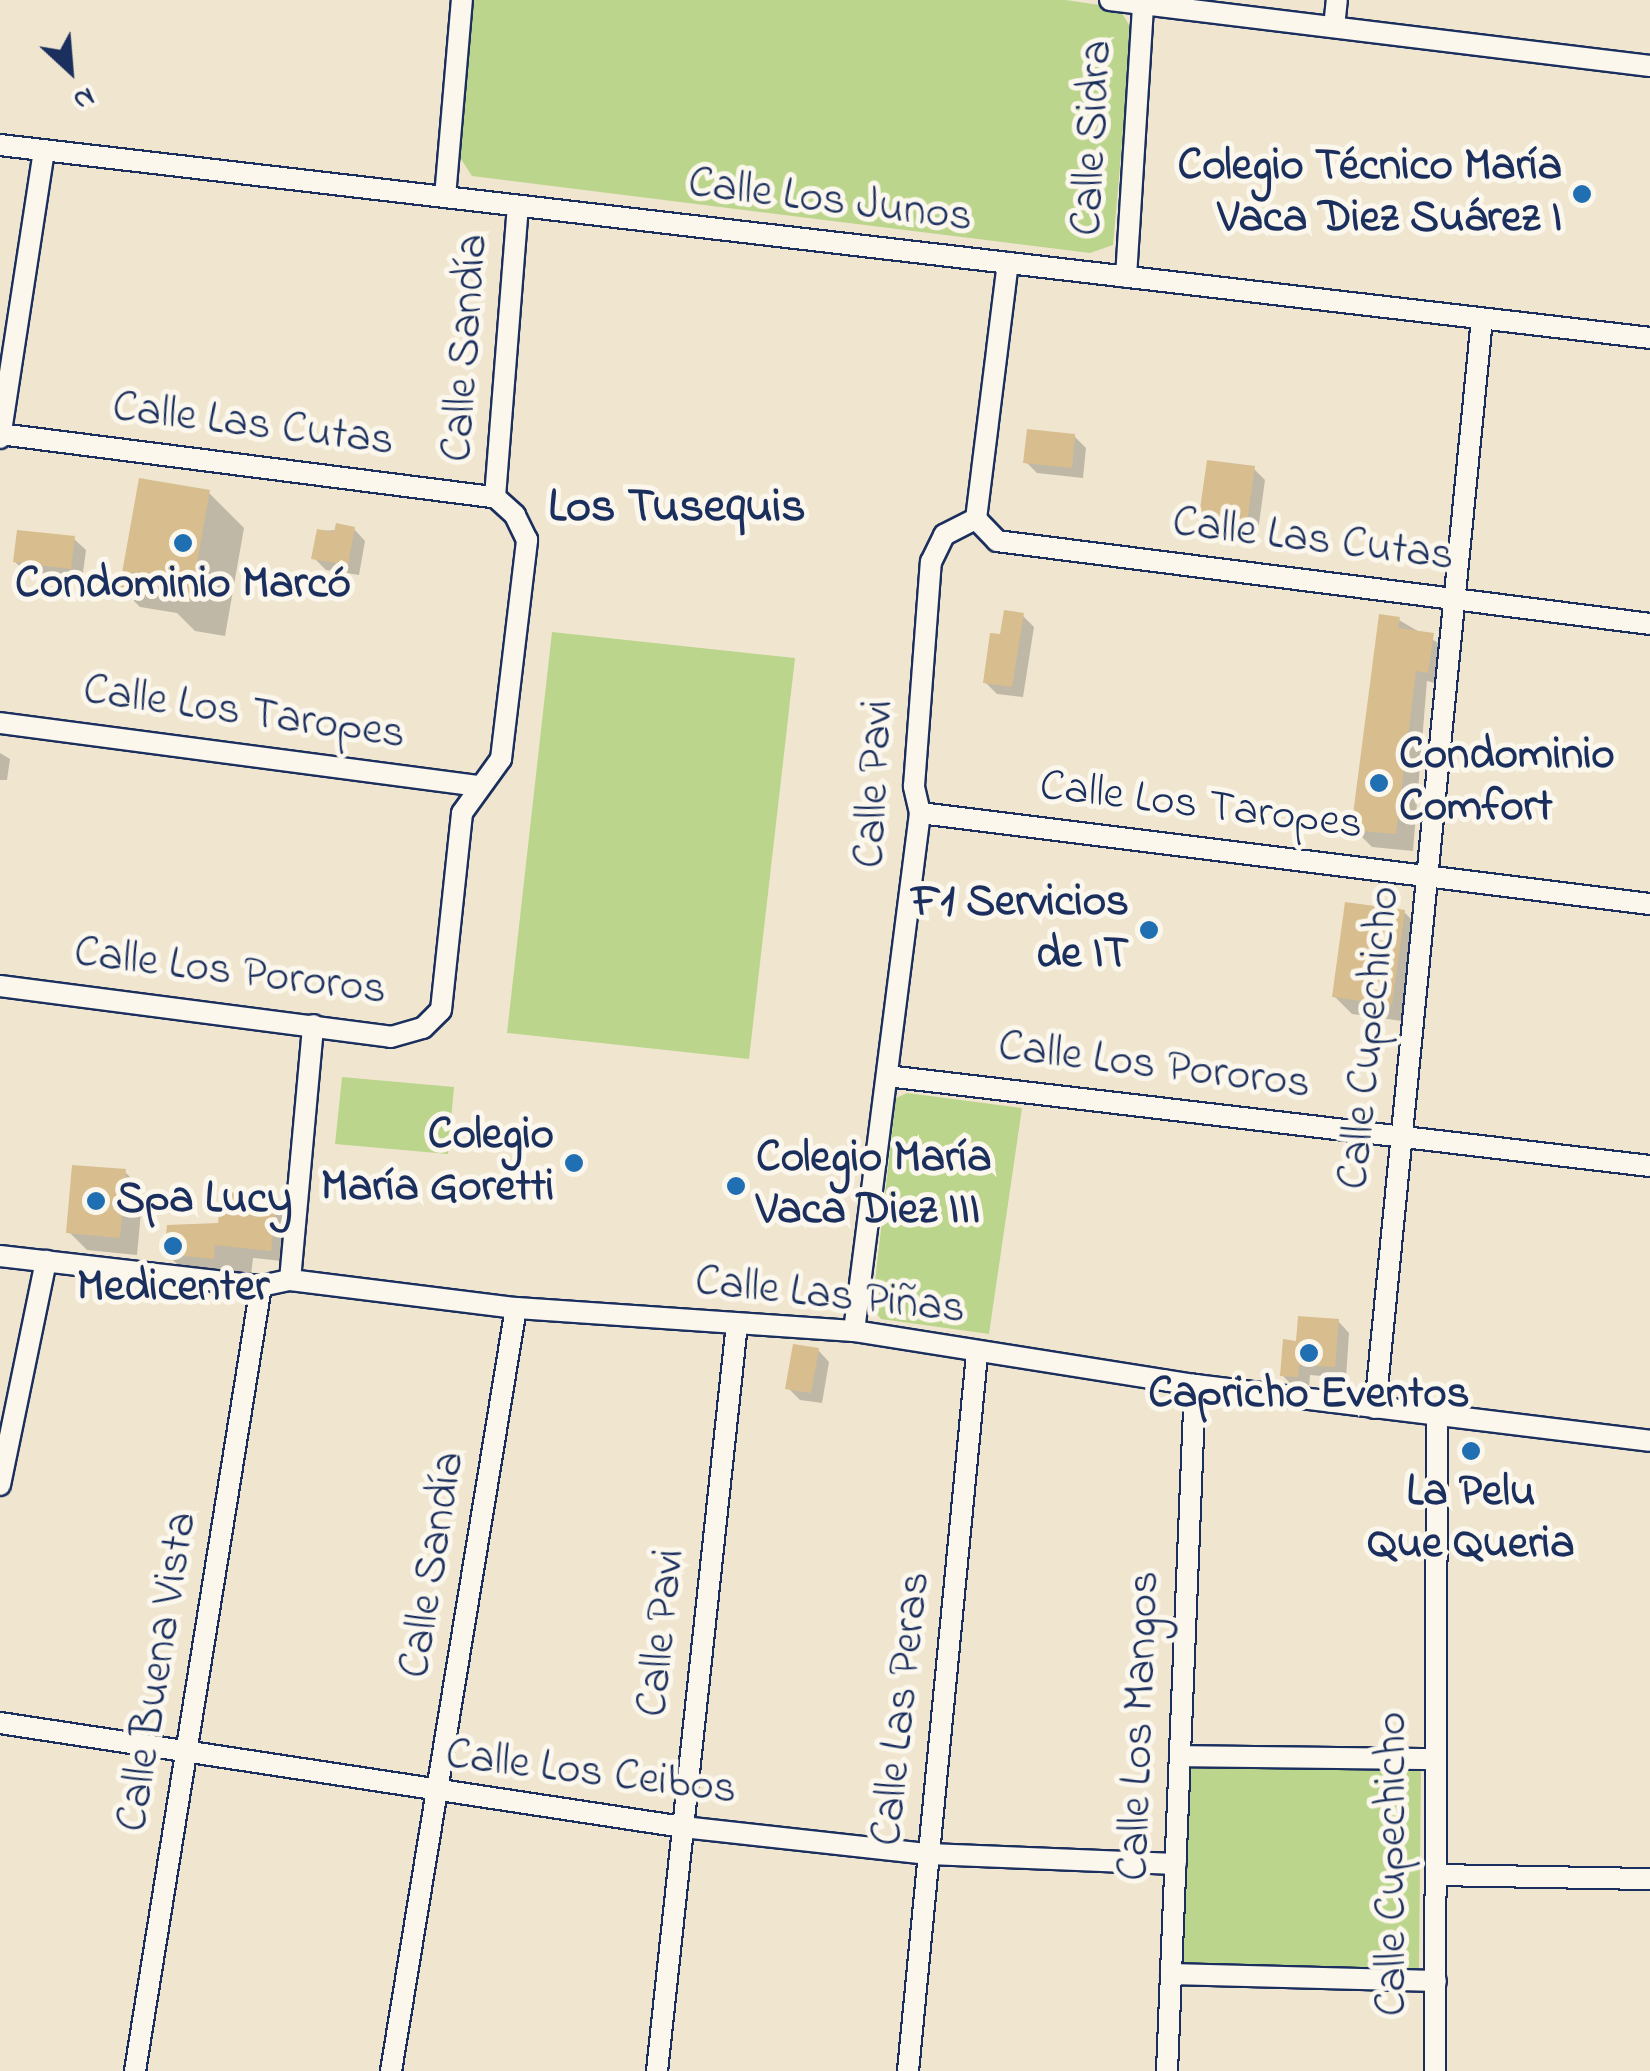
<!DOCTYPE html>
<html>
<head>
<meta charset="utf-8">
<style>
	body { margin:0 }
	#map { position:relative; width:1650px; height:2071px; overflow:hidden; background:#f0e6d0; font-family:"Indie Flower",sans-serif }
	div>[style] { position:absolute }
	[style*='--x'] { left:calc(var(--x)*1px); top:calc(var(--y)*1px); width:calc(var(--w)*1px); rotate:calc(var(--a)*1deg) }
	.green>* { inset:0; background:#bcd58c }
	.shadow>* { inset:0; background:#0003 }
	.building>* { inset:0; background:#d8bd8e }
	.roads { filter:drop-shadow(2px 0 #1b2f5e) drop-shadow(-2px 0 #1b2f5e) drop-shadow(0 2px #1b2f5e) drop-shadow(0 -2px #1b2f5e) }
	.street>* { height:20px; margin:-10px; padding:0 10px; transform-origin:10px; border-radius:10px; background:#fbf7ec }
	.dots>* { width:28px; height:28px; translate:-50% -50%; box-sizing:border-box; border:5px solid #fbf7ec; border-radius:50% }
	span { translate:-50% -50%; white-space:nowrap; text-align:center; line-height:1.15; -webkit-text-stroke:10px #fbf7ec; paint-order:stroke }
	.street-label { font-size:45px; color:#1b2f5e }
	.poi-label { font-size:45px; color:#1b2f5e; font-weight:700 }
	.right { translate:-100% -50%; text-align:right }
	.left { translate:0 -50%; text-align:left }
	.neighbourhood-label { font-size:48px; color:#1b2f5e; font-weight:700 }
	.north { position:absolute; left:20px; top:20px; width:100px; height:100px; -webkit-text-stroke:8px #fbf7ec; paint-order:stroke; rotate:154deg; font-size:28px; font-weight:700; line-height:40px; text-align:center; color:#1b2f5e }
	.north::after { content:''; display:block; margin:auto; width:35px; height:45px; background:#1b2f5e; clip-path:polygon(50% 0,100% 100%,50% 72%,0 100%) }
</style>
</head>
<body>
<div id="map">
	<div class="green">
		<i style="clip-path:polygon(473px 0,1066px 0,1119px 8px,1132px 30px,1113px 245px,1090px 253px,472px 176px,459px 156px)"></i>
		<i style="clip-path:polygon(552px 632px,795px 658px,749px 1059px,507px 1033px)"></i>
		<i style="clip-path:polygon(342px 1077px,454px 1087px,448px 1154px,335px 1144px)"></i>
		<i style="clip-path:polygon(907px 1093px,1022px 1108px,989px 1334px,881px 1319px,872px 1308px,896px 1098px)"></i>
		<i style="clip-path:polygon(1182px 1765px,1421px 1767px,1419px 1969px,1182px 1967px)"></i>
	</div>
	<div class="shadow">
		<i style="clip-path:polygon(1074px 436px,1086px 448px,1083px 478px,1037px 473px,1026px 462px)"></i>
		<i style="clip-path:polygon(1253px 468px,1265px 480px,1256px 546px,1211px 540px,1200px 529px)"></i>
		<i style="clip-path:polygon(209px 493px,244px 528px,225px 636px,195px 631px,177px 613px,140px 607px,122px 589px)"></i>
		<i style="clip-path:polygon(354px 529px,365px 541px,359px 575px,326px 570px,314px 558px,319px 531px)"></i>
		<i style="clip-path:polygon(74px 539px,86px 550px,82px 580px,27px 573px,15px 562px)"></i>
		<i style="clip-path:polygon(1022px 615px,1034px 627px,1023px 697px,997px 694px,985px 682px)"></i>
		<i style="clip-path:polygon(1399px 620px,1445px 647px,1439px 684px,1427px 681px,1413px 851px,1372px 847px,1354px 829px)"></i>
		<i style="clip-path:polygon(0 753px,10px 759px,7px 780px,0 780px)"></i>
		<i style="clip-path:polygon(1404px 912px,1422px 930px,1409px 1022px,1352px 1014px,1334px 996px)"></i>
		<i style="clip-path:polygon(125px 1172px,143px 1190px,137px 1255px,87px 1250px,69px 1232px)"></i>
		<i style="clip-path:polygon(276px 1199px,288px 1211px,282px 1261px,253px 1258px,249px 1293px,202px 1289px,166px 1253px,202px 1224px,220px 1225px)"></i>
		<i style="clip-path:polygon(1338px 1321px,1349px 1333px,1346px 1378px,1310px 1375px,1309px 1388px,1294px 1387px,1282px 1375px,1298px 1343px)"></i>
		<i style="clip-path:polygon(818px 1350px,829px 1362px,822px 1403px,800px 1400px,788px 1388px)"></i>
	</div>
	<div class="building">
		<i style="clip-path:polygon(1027px 429px,1075px 434px,1072px 468px,1023px 463px)"></i>
		<i style="clip-path:polygon(1207px 460px,1255px 466px,1245px 536px,1197px 530px)"></i>
		<i style="clip-path:polygon(139px 478px,210px 490px,190px 602px,119px 590px)"></i>
		<i style="clip-path:polygon(336px 523px,355px 527px,348px 565px,311px 559px,317px 529px,334px 532px)"></i>
		<i style="clip-path:polygon(17px 530px,75px 536px,71px 569px,13px 562px)"></i>
		<i style="clip-path:polygon(1004px 610px,1024px 613px,1012px 687px,983px 683px,990px 633px,1000px 634px)"></i>
		<i style="clip-path:polygon(1379px 614px,1400px 617px,1398px 628px,1434px 633px,1428px 673px,1416px 671px,1396px 834px,1351px 830px)"></i>
		<i style="clip-path:polygon(1345px 902px,1405px 910px,1392px 1005px,1332px 997px)"></i>
		<i style="clip-path:polygon(72px 1165px,126px 1169px,120px 1238px,66px 1233px)"></i>
		<i style="clip-path:polygon(221px 1191px,277px 1197px,271px 1251px,215px 1245px,214px 1259px,164px 1254px,167px 1225px,218px 1223px)"></i>
		<i style="clip-path:polygon(1298px 1316px,1339px 1319px,1335px 1367px,1299px 1365px,1298px 1377px,1280px 1376px,1283px 1339px,1296px 1341px)"></i>
		<i style="clip-path:polygon(793px 1344px,819px 1348px,811px 1393px,785px 1389px)"></i>
	</div>
	<div class="roads">
		<div class="street">
			<i style="--x:1110;--y:0;--w:544;--a:6.97"></i>
			<i style="--x:1334;--y:27;--w:27;--a:-84"></i>
			<i style="--x:0;--y:145;--w:1661;--a:6.67"></i>
			<i style="--x:445;--y:197;--w:198;--a:-85.1"></i>
			<i style="--x:1126;--y:277;--w:274;--a:-86.4"></i>
			<i style="--x:0;--y:434;--w:499;--a:7.3"></i>
			<i style="--x:0;--y:438;--w:291;--a:-81.3"></i>
			<i style="--x:495;--y:497;--w:292;--a:-85.5"></i>
			<i style="--x:976;--y:519;--w:30;--a:46"></i>
			<i style="--x:997;--y:541;--w:658;--a:7.24"></i>
			<i style="--x:976;--y:519;--w:258;--a:-82.9"></i>
			<i style="--x:0;--y:723;--w:481;--a:7.5"></i>
			<i style="--x:920;--y:813;--w:736;--a:7.11"></i>
			<i style="--x:0;--y:986;--w:394;--a:7.4"></i>
			<i style="--x:391;--y:1037;--w:33;--a:-16"></i>
			<i style="--x:423;--y:1028;--w:25;--a:-45"></i>
			<i style="--x:441;--y:1010;--w:198;--a:-83.9"></i>
			<i style="--x:462;--y:813;--w:67;--a:-54.2"></i>
			<i style="--x:501;--y:759;--w:221;--a:-83.2"></i>
			<i style="--x:527;--y:540;--w:28;--a:-116"></i>
			<i style="--x:515;--y:515;--w:27;--a:-138"></i>
			<i style="--x:887;--y:1076;--w:768;--a:6.73"></i>
			<i style="--x:0;--y:1256;--w:263;--a:6.6"></i>
			<i style="--x:261;--y:1286;--w:30;--a:-12"></i>
			<i style="--x:290;--y:1280;--w:228;--a:7.1"></i>
			<i style="--x:516;--y:1308;--w:339;--a:3.9"></i>
			<i style="--x:854;--y:1331;--w:345;--a:9"></i>
			<i style="--x:1195;--y:1385;--w:458;--a:7"></i>
			<i style="--x:290;--y:1280;--w:256;--a:-84.8"></i>
			<i style="--x:854;--y:1331;--w:522;--a:-82.74"></i>
			<i style="--x:920;--y:813;--w:28;--a:-103"></i>
			<i style="--x:914;--y:786;--w:225;--a:-85.7"></i>
			<i style="--x:931;--y:562;--w:30;--a:-64"></i>
			<i style="--x:944;--y:535;--w:36;--a:-27"></i>
			<i style="--x:1375;--y:1408;--w:1094;--a:-84.39"></i>
			<i style="--x:0;--y:1485;--w:229;--a:-78.4"></i>
			<i style="--x:0;--y:1723;--w:691;--a:8.66"></i>
			<i style="--x:683;--y:1827;--w:247;--a:6.3"></i>
			<i style="--x:929;--y:1854;--w:247;--a:2.3"></i>
			<i style="--x:1180;--y:1756;--w:252;--a:0.7"></i>
			<i style="--x:1437;--y:1875;--w:213;--a:1.1"></i>
			<i style="--x:1171;--y:1974;--w:265;--a:1.5"></i>
			<i style="--x:135;--y:2071;--w:795;--a:-80.88"></i>
			<i style="--x:391;--y:2071;--w:773;--a:-80.7"></i>
			<i style="--x:657;--y:2071;--w:751;--a:-83.89"></i>
			<i style="--x:908;--y:2071;--w:720;--a:-84.5"></i>
			<i style="--x:1167;--y:2071;--w:687;--a:-87.66"></i>
			<i style="--x:1435;--y:2071;--w:655;--a:-89.83"></i>
		</div>
	</div>
	<div class="dots">
		<i style="left:1582px;top:194px;background:#1f6fb2"></i>
		<i style="left:183px;top:543px;background:#1f6fb2"></i>
		<i style="left:1379px;top:783px;background:#1f6fb2"></i>
		<i style="left:1149px;top:930px;background:#1f6fb2"></i>
		<i style="left:574px;top:1163px;background:#1f6fb2"></i>
		<i style="left:736px;top:1186px;background:#1f6fb2"></i>
		<i style="left:96px;top:1201px;background:#1f6fb2"></i>
		<i style="left:173px;top:1246px;background:#1f6fb2"></i>
		<i style="left:1309px;top:1353px;background:#1f6fb2"></i>
		<i style="left:1471px;top:1451px;background:#1f6fb2"></i>
	</div>
	<div class="street-label">
		<span style="left:1094px;top:138px;rotate:-87deg">Calle Sidra</span>
		<span style="left:830px;top:202px;rotate:7deg">Calle Los Junos</span>
		<span style="left:467px;top:348px;rotate:-86deg">Calle Sandía</span>
		<span style="left:253px;top:426px;rotate:7deg">Calle Las Cutas</span>
		<span style="left:1313px;top:541px;rotate:7deg">Calle Las Cutas</span>
		<span style="left:244px;top:714px;rotate:8deg">Calle Los Taropes</span>
		<span style="left:876px;top:784px;rotate:-87deg">Calle Pavi</span>
		<span style="left:1201px;top:807px;rotate:7deg">Calle Los Taropes</span>
		<span style="left:230px;top:973px;rotate:7deg">Calle Los Pororos</span>
		<span style="left:1371px;top:1038px;rotate:-84deg">Calle Cupechicho</span>
		<span style="left:1154px;top:1067px;rotate:7deg">Calle Los Pororos</span>
		<span style="left:830px;top:1297px;rotate:6deg">Calle Las Piñas</span>
		<span style="left:434px;top:1565px;rotate:-81deg">Calle Sandía</span>
		<span style="left:663px;top:1633px;rotate:-84deg">Calle Pavi</span>
		<span style="left:159px;top:1672px;rotate:-81deg">Calle Buena Vista</span>
		<span style="left:903px;top:1709px;rotate:-84deg">Calle Las Peras</span>
		<span style="left:1141px;top:1726px;rotate:-88deg">Calle Los Mangos</span>
		<span style="left:591px;top:1774px;rotate:7deg">Calle Los Ceibos</span>
		<span style="left:1394px;top:1864px;rotate:-90deg">Calle Cupechicho</span>
	</div>
	<div class="poi-label">
		<span class="right" style="left:1562px;top:194px">Colegio Técnico María<br>Vaca Diez Suárez I</span>
		<span style="left:183px;top:586px">Condominio Marcó</span>
		<span class="left" style="left:1399px;top:783px">Condominio<br>Comfort</span>
		<span class="right" style="left:1129px;top:930px">F1 Servicios<br>de IT</span>
		<span class="right" style="left:554px;top:1163px">Colegio<br>María Goretti</span>
		<span class="left" style="left:756px;top:1186px">Colegio María<br>Vaca Diez III</span>
		<span class="left" style="left:116px;top:1201px">Spa Lucy</span>
		<span style="left:173px;top:1289px">Medicenter</span>
		<span style="left:1309px;top:1396px">Capricho Eventos</span>
		<span style="left:1471px;top:1520px">La Pelu<br>Que Queria</span>
	</div>
	<div class="neighbourhood-label">
		<span style="left:677px;top:509px">Los Tusequis</span>
	</div>
	<div class="north">N</div>
</div>
</body>
</html>
